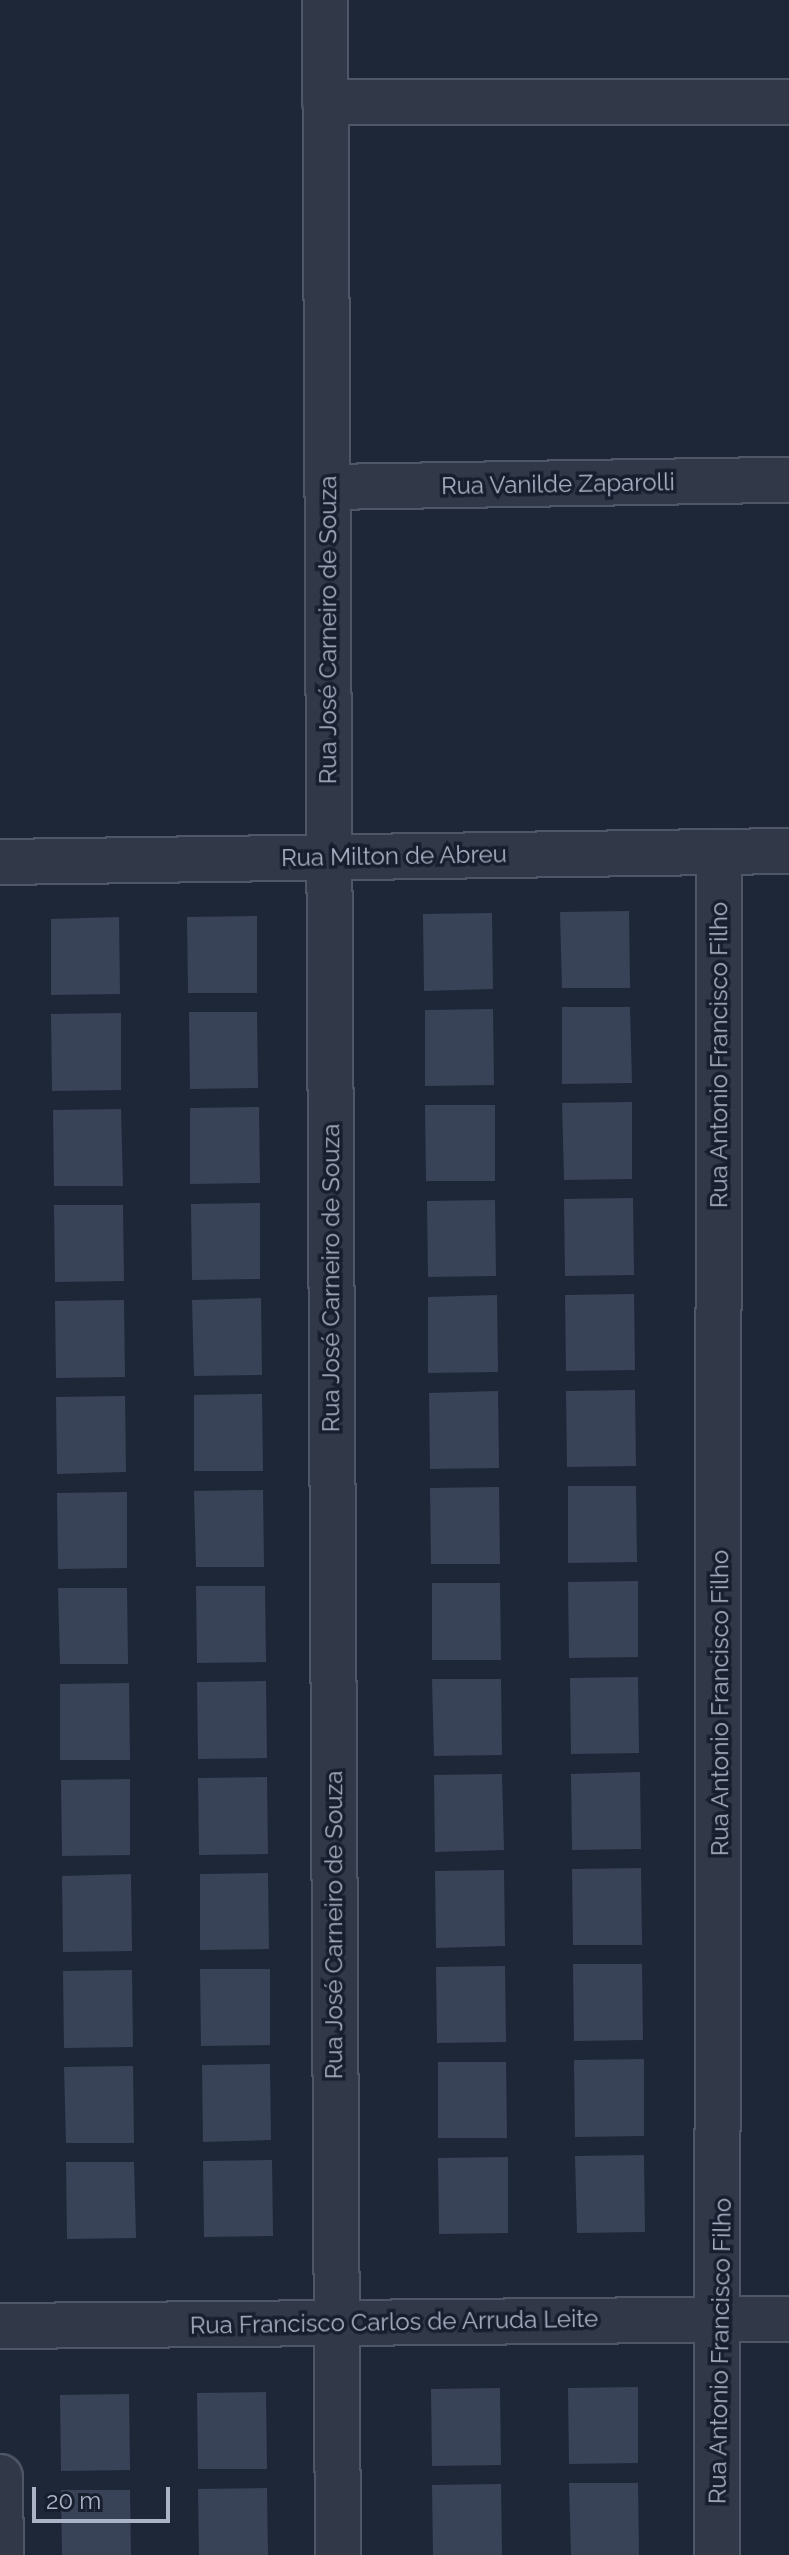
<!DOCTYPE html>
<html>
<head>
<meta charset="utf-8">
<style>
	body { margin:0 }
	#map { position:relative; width:789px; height:2555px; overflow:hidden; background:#1e2738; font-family:Raleway,sans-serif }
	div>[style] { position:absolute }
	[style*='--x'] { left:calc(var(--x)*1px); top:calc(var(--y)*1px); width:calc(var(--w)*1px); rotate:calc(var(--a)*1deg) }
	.building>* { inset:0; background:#394358 }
	.roads { filter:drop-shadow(2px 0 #4f5667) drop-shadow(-2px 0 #4f5667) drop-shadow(0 2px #4f5667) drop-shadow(0 -2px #4f5667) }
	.street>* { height:44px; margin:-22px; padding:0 22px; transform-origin:22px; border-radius:22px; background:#313948 }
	span { translate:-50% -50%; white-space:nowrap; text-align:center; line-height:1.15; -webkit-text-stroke:7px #171e2d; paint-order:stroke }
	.street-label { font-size:24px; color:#abb3c6 }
	.scale { position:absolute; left:32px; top:2487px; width:138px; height:36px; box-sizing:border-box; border:4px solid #abb3c6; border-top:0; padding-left:10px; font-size:24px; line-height:28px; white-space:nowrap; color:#abb3c6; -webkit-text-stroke:6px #171e2d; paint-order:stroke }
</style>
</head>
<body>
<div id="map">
	<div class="building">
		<i style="clip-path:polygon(629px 911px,630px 988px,562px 988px,560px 912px)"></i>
		<i style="clip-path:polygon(492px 913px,493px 989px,424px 991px,423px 914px)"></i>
		<i style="clip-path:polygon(257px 916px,257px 993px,188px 993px,187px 917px)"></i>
		<i style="clip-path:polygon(119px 917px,120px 994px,51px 995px,51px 919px)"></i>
		<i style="clip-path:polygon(562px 1007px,630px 1007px,632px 1083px,562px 1084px)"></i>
		<i style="clip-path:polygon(493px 1009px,494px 1085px,425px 1086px,425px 1010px)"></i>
		<i style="clip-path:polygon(189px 1012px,257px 1012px,258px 1088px,190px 1089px)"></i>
		<i style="clip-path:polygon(121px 1013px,121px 1090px,52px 1091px,51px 1014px)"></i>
		<i style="clip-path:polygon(632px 1102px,632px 1179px,564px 1180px,562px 1103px)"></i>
		<i style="clip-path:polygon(425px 1105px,495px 1105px,495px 1181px,426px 1181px)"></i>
		<i style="clip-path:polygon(259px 1107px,260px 1183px,190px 1184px,190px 1108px)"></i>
		<i style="clip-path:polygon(121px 1109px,123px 1186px,54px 1186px,53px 1110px)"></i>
		<i style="clip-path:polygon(633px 1198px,634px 1275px,565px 1276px,564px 1199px)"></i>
		<i style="clip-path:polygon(495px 1200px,496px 1276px,428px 1277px,427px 1201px)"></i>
		<i style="clip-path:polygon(260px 1203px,260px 1279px,192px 1280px,191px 1204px)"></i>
		<i style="clip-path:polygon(54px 1205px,123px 1205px,124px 1281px,55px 1282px)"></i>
		<i style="clip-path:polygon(634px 1294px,635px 1370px,566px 1371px,565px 1295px)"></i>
		<i style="clip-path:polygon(497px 1295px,498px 1372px,428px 1373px,428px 1297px)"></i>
		<i style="clip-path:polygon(261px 1298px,262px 1375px,194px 1376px,192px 1300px)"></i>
		<i style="clip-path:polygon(124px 1300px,125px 1377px,56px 1378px,55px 1301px)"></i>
		<i style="clip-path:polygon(635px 1390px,636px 1466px,567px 1467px,566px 1391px)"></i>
		<i style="clip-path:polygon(498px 1391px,499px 1468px,430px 1469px,429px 1393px)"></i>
		<i style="clip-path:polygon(262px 1394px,263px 1471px,194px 1471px,194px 1395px)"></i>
		<i style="clip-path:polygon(125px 1396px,126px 1472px,57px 1474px,56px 1397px)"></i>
		<i style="clip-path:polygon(568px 1486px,636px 1486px,637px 1562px,568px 1563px)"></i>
		<i style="clip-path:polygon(499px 1487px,500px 1564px,431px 1564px,430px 1488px)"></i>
		<i style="clip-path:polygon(263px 1490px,264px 1567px,196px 1567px,194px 1491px)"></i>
		<i style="clip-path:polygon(127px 1492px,127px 1568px,58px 1569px,57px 1493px)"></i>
		<i style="clip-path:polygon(638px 1581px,638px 1657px,569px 1658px,568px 1582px)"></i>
		<i style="clip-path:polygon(432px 1583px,500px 1583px,501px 1660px,432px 1660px)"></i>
		<i style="clip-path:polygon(196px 1586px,265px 1586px,266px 1662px,197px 1663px)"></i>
		<i style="clip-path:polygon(58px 1588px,127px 1588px,128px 1664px,60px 1664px)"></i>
		<i style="clip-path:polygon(638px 1677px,639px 1753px,571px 1754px,570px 1678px)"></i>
		<i style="clip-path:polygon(432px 1679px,501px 1679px,502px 1755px,434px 1756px)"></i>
		<i style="clip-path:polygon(266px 1681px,267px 1758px,198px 1759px,197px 1682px)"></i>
		<i style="clip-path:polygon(129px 1683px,130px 1760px,60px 1760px,60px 1684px)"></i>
		<i style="clip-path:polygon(640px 1772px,641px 1849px,572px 1850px,571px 1774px)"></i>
		<i style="clip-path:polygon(502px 1774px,504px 1850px,435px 1852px,434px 1775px)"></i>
		<i style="clip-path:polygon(267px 1777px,268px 1854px,199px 1855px,198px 1778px)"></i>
		<i style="clip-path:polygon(130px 1779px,130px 1855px,62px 1856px,61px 1780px)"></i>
		<i style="clip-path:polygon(641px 1868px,642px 1945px,573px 1945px,572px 1869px)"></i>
		<i style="clip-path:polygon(504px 1870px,505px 1946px,436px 1948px,435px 1871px)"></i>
		<i style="clip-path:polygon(268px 1873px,269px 1949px,200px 1950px,200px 1874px)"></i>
		<i style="clip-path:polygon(131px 1874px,132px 1951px,63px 1952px,62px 1876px)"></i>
		<i style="clip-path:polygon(573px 1964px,642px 1964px,643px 2040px,574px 2041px)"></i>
		<i style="clip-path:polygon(505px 1966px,506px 2042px,437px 2043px,436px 1967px)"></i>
		<i style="clip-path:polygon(200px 1969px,270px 1969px,270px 2045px,201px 2046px)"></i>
		<i style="clip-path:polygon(132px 1970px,133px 2047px,64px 2048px,63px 1971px)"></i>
		<i style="clip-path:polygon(644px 2059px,644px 2136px,575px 2137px,574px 2060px)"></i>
		<i style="clip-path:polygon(438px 2062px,506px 2062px,507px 2138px,438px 2138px)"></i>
		<i style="clip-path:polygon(270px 2064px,271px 2140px,203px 2142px,202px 2065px)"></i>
		<i style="clip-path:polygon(133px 2066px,134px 2143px,66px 2143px,64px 2067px)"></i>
		<i style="clip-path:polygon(644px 2155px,645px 2232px,577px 2233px,575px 2156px)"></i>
		<i style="clip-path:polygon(508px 2157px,508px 2233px,439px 2234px,438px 2158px)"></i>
		<i style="clip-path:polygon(272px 2160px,273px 2236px,204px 2237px,203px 2161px)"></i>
		<i style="clip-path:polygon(66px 2162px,134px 2162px,136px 2238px,67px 2239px)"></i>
		<i style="clip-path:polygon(638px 2387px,638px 2463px,569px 2464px,568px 2388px)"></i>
		<i style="clip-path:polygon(500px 2388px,501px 2465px,432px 2466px,431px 2389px)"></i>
		<i style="clip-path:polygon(266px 2392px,267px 2469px,198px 2469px,197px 2393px)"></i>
		<i style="clip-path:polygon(129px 2394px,130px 2470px,61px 2471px,60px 2395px)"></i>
		<i style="clip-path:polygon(569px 2483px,638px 2483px,639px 2555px,571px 2555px)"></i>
		<i style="clip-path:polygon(501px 2484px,502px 2555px,433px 2555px,432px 2485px)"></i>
		<i style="clip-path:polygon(267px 2488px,268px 2555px,199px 2555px,198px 2489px)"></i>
		<i style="clip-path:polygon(61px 2490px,130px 2490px,131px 2555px,62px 2555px)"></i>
	</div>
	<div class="roads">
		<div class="street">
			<i style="--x:325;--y:0;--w:2555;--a:89.71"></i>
			<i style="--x:325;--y:102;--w:464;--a:0"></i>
			<i style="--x:327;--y:487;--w:462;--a:-0.9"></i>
			<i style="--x:0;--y:862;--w:789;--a:-0.8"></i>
			<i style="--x:0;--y:2326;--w:789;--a:-0.51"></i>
			<i style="--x:0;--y:2477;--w:78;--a:89.3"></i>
			<i style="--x:717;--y:2555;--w:1703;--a:-89.93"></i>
		</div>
	</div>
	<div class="street-label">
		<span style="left:558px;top:484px;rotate:-1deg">Rua Vanilde Zaparolli</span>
		<span style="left:328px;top:630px;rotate:-90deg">Rua José Carneiro de Souza</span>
		<span style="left:394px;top:856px;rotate:-1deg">Rua Milton de Abreu</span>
		<span style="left:719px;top:1055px;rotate:-90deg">Rua Antonio Francisco Filho</span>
		<span style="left:331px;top:1278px;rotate:-90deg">Rua José Carneiro de Souza</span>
		<span style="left:720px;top:1703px;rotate:-90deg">Rua Antonio Francisco Filho</span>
		<span style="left:334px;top:1925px;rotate:-90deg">Rua José Carneiro de Souza</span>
		<span style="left:394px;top:2322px;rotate:-1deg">Rua Francisco Carlos de Arruda Leite</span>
		<span style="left:720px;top:2351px;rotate:-89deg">Rua Antonio Francisco Filho</span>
	</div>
	<div class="scale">20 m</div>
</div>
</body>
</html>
